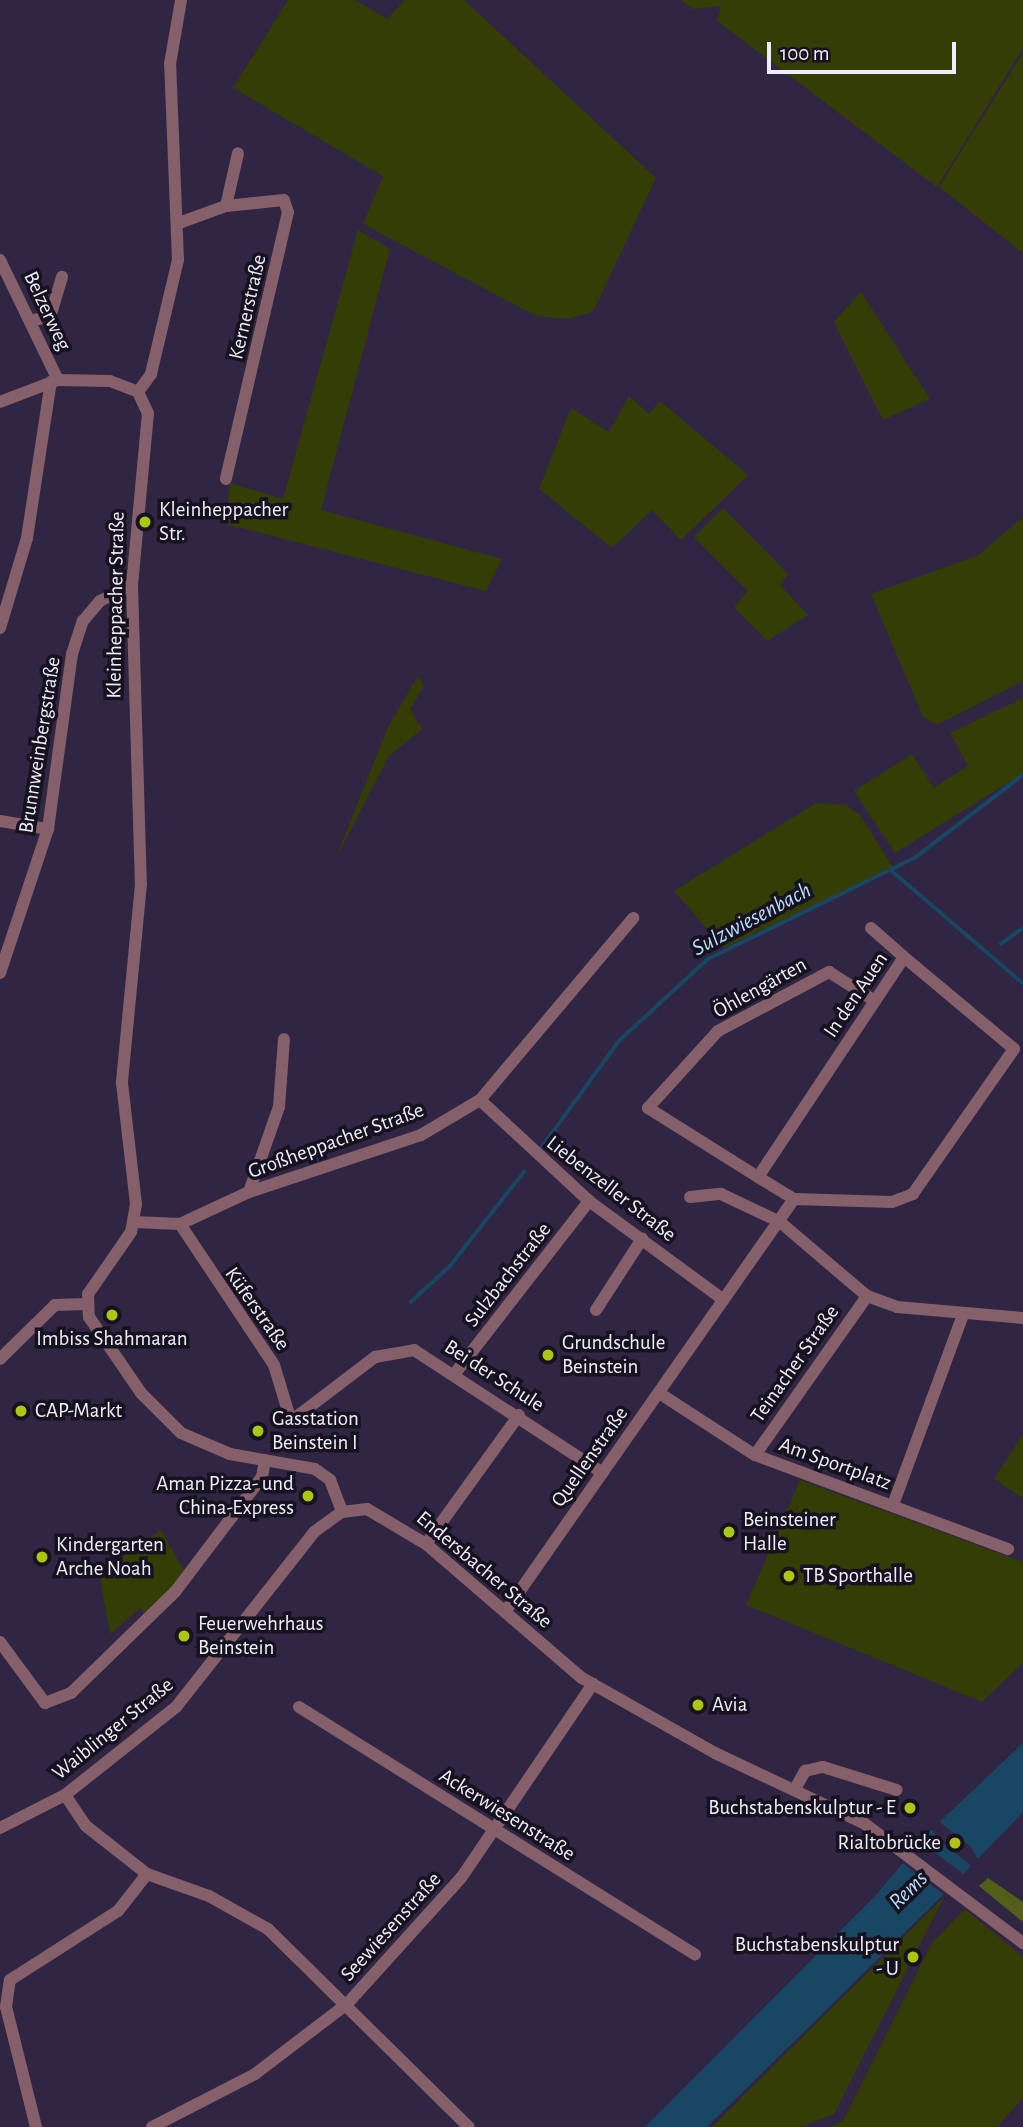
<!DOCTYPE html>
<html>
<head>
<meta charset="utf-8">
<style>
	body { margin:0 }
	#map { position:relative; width:1023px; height:2127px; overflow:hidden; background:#302643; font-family:"Alegreya Sans",sans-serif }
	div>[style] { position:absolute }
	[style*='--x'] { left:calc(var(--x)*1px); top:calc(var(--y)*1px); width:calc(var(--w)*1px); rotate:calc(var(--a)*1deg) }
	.green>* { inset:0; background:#343d06 }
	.forest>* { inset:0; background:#525e1a }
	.water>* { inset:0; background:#184663 }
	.pier>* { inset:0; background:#302643 }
	.stream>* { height:3.5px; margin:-1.75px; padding:0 1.75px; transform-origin:1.75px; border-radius:1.75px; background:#184663 }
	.minor>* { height:12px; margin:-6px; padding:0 6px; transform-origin:6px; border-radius:6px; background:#855f6a }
	.dots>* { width:19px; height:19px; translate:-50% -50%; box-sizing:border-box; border:4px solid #16121f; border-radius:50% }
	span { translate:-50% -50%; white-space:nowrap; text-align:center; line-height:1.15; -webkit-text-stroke:7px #16121f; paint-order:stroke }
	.street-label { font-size:21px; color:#f1edfc }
	.poi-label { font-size:21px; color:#f1edfc }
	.left { translate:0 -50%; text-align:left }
	.right { translate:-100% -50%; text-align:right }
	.water-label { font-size:23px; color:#b6defb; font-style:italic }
	.scale { position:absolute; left:767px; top:42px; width:189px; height:32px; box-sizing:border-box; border:4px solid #f1edfc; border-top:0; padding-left:9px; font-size:21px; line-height:24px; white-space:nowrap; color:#f1edfc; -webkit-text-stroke:5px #16121f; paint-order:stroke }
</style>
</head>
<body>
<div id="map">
	<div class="green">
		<i style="clip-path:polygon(288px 0,355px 0,387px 19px,405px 0,464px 0,656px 178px,593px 312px,567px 319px,536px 316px,363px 224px,383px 176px,233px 88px)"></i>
		<i style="clip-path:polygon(681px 0,1023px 0,1023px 48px,937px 187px,717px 21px,721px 6px,693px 9px)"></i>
		<i style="clip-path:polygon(1023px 53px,1023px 253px,939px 187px)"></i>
		<i style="clip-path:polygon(358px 230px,390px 249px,321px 510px,502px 559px,486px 591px,226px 524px,230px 483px,283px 499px)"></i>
		<i style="clip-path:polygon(861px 292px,930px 399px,883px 420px,834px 322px)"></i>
		<i style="clip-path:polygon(629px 396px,649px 414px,660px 401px,748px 475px,681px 540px,652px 510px,612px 548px,539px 489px,571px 408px,609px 432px)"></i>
		<i style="clip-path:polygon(723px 508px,788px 574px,780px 585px,808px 615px,767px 641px,734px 607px,748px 591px,694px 537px)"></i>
		<i style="clip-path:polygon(1023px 517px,1023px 681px,937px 725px,923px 717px,871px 594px,979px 555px)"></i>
		<i style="clip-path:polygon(418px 676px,424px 686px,410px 709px,422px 729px,389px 756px,335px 860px,388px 727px)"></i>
		<i style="clip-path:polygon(1023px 698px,1023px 773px,895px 853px,854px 791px,912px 754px,934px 788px,968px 766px,950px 733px)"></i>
		<i style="clip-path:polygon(816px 803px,846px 805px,860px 815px,893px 867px,724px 948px,674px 891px)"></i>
		<i style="clip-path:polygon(1023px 1434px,1023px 1498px,994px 1479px)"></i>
		<i style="clip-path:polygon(800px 1480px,1023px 1562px,1023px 1663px,982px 1702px,746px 1605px)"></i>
		<i style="clip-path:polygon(161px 1530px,185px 1572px,147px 1615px,140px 1608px,110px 1634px,99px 1573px)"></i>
		<i style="clip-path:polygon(944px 1897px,834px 2114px,801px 2127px,712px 2127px)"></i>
		<i style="clip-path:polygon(965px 1909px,1023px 1957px,1023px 2098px,997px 2127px,831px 2127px,843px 2121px,932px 1943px)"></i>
	</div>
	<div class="forest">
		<i style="clip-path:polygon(988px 1878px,1023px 1902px,1023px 1922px,979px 1886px)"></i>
	</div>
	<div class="water">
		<i style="clip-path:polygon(1023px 1743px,1023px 1812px,942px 1896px,707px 2127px,645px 2127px,876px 1895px,930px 1831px)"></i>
	</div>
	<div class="pier">
		<i style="clip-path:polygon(937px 1820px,970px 1846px,980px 1862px,974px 1868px,939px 1840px,930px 1826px)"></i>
		<i style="clip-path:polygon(918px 1840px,966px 1876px,946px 1896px,900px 1861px)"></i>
	</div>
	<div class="stream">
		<i style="--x:891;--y:870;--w:174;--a:40.6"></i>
		<i style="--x:1001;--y:944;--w:27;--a:-36"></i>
		<i style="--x:542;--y:1147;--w:131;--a:-54"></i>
		<i style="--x:619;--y:1041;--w:121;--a:-42.7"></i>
		<i style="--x:708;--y:959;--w:232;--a:-26.1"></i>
		<i style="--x:916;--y:857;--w:135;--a:-37.5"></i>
		<i style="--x:411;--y:1302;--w:52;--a:-42.6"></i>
		<i style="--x:449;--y:1267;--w:121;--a:-51.7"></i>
	</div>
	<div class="minor">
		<i style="--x:226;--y:206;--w:54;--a:-77.2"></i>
		<i style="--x:179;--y:223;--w:50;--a:-19.9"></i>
		<i style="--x:226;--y:206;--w:58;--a:-5.9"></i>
		<i style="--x:284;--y:200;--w:13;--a:72"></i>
		<i style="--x:288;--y:212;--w:274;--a:103.1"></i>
		<i style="--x:0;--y:260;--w:133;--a:64.2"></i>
		<i style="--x:33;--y:320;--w:17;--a:-10"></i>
		<i style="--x:50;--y:317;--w:42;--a:-73.3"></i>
		<i style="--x:138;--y:392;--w:22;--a:-54"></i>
		<i style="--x:151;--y:374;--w:117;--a:-76.7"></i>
		<i style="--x:178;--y:260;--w:196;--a:-92.3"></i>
		<i style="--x:170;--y:64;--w:65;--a:-80.2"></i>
		<i style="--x:0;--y:402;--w:62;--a:-20.8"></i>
		<i style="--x:58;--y:380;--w:52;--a:1.1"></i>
		<i style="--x:110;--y:381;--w:30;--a:21"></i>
		<i style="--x:138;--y:392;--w:23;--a:65"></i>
		<i style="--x:148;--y:413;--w:173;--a:95.3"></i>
		<i style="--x:132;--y:585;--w:299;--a:88.3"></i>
		<i style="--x:141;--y:884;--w:200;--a:95.5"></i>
		<i style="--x:122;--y:1083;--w:122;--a:83.4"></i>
		<i style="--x:136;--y:1204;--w:28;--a:100"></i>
		<i style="--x:131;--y:1232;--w:75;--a:124.7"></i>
		<i style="--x:88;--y:1294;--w:23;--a:88"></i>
		<i style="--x:89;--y:1317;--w:92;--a:55.6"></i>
		<i style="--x:141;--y:1393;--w:57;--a:45"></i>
		<i style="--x:181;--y:1433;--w:53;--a:23.2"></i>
		<i style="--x:230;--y:1454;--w:86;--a:10"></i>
		<i style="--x:315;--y:1469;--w:19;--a:36"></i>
		<i style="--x:330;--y:1480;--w:34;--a:69"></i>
		<i style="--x:0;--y:628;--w:94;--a:-73.3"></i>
		<i style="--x:27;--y:538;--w:158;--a:-81.3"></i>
		<i style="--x:0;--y:821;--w:49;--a:9.5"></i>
		<i style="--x:871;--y:928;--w:44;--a:41.3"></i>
		<i style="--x:904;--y:957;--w:143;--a:39.9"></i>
		<i style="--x:1014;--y:1049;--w:177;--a:124.9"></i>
		<i style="--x:913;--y:1194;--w:22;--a:159"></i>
		<i style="--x:892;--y:1202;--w:98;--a:-178.2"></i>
		<i style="--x:794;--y:1199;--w:42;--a:-148.6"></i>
		<i style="--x:758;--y:1177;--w:264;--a:-56.4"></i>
		<i style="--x:0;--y:973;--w:152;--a:-71.6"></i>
		<i style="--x:48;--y:829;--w:177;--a:-82.2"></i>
		<i style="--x:72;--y:654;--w:35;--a:-72"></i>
		<i style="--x:83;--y:621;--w:26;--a:-50"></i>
		<i style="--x:100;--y:601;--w:36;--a:-27"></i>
		<i style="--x:480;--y:1100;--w:149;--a:42.8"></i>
		<i style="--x:589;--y:1201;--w:167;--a:36.3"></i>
		<i style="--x:758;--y:1177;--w:130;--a:-147.9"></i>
		<i style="--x:648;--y:1108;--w:104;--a:-47.7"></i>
		<i style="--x:718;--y:1031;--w:126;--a:-28"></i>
		<i style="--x:829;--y:972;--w:54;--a:32.2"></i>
		<i style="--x:249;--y:1192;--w:90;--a:-70.6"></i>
		<i style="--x:279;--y:1107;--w:68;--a:-85.8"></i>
		<i style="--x:690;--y:1197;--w:31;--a:-6"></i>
		<i style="--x:721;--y:1194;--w:65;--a:25.4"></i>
		<i style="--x:780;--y:1222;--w:114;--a:40.4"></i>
		<i style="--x:867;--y:1296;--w:32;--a:20"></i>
		<i style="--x:897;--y:1307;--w:126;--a:5"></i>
		<i style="--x:134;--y:1222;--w:46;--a:2.5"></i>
		<i style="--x:180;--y:1224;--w:76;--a:-24.9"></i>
		<i style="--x:249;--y:1192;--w:181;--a:-18.3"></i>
		<i style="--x:421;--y:1135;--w:69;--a:-30.7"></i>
		<i style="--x:480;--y:1100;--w:238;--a:-49.9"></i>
		<i style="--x:180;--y:1224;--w:169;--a:56.3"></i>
		<i style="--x:274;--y:1365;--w:59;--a:73.1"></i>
		<i style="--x:291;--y:1421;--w:106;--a:-37.3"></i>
		<i style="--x:375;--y:1357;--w:40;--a:-10"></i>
		<i style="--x:414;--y:1350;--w:225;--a:33.1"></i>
		<i style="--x:596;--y:1310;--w:85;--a:-57.1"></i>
		<i style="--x:0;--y:1359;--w:77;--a:-44.5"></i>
		<i style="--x:55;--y:1305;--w:31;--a:-2"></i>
		<i style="--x:456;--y:1372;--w:217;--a:-52.1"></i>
		<i style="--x:659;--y:1393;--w:114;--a:32.9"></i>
		<i style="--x:755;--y:1455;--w:270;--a:20.4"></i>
		<i style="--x:755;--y:1455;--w:194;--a:-54.8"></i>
		<i style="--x:893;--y:1505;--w:200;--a:-69.8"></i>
		<i style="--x:426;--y:1544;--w:159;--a:-54.2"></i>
		<i style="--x:505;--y:1612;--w:504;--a:-55.02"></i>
		<i style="--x:0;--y:1642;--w:76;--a:53.6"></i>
		<i style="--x:45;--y:1703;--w:28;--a:-21"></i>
		<i style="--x:71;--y:1693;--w:145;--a:-44.2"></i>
		<i style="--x:175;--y:1592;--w:144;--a:-52.9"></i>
		<i style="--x:262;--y:1477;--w:17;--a:-80"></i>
		<i style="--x:299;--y:1707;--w:467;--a:32"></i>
		<i style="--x:795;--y:1789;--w:21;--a:-61"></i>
		<i style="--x:805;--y:1771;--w:18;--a:-13"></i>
		<i style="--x:823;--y:1767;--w:77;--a:17.3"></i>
		<i style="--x:65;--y:1795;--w:37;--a:56"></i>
		<i style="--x:86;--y:1826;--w:78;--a:38.2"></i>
		<i style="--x:147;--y:1874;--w:66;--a:19.5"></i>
		<i style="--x:209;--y:1896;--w:68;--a:29.2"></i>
		<i style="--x:268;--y:1929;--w:282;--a:44.6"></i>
		<i style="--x:0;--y:1828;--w:73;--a:-26.9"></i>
		<i style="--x:65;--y:1795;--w:142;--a:-38.4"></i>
		<i style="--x:176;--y:1707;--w:223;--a:-51.7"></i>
		<i style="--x:314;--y:1532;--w:34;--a:-36"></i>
		<i style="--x:342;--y:1512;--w:25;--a:-7"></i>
		<i style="--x:367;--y:1509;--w:69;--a:30.7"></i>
		<i style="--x:426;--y:1544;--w:206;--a:40.7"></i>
		<i style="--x:582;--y:1678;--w:153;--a:29.4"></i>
		<i style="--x:715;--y:1753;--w:166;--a:25.3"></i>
		<i style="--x:865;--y:1824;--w:198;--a:37"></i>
		<i style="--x:36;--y:2127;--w:124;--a:-104"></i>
		<i style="--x:6;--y:2007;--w:27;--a:-82"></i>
		<i style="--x:10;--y:1980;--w:128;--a:-32.6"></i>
		<i style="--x:118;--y:1911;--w:47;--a:-51.9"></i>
		<i style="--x:152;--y:2127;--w:116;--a:-27.2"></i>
		<i style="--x:255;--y:2074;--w:116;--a:-37.3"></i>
		<i style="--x:347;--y:2004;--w:170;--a:-47.9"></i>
		<i style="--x:461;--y:1878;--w:235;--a:-55.8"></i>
	</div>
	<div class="dots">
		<i style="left:145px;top:522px;background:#acc613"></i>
		<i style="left:112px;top:1315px;background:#acc613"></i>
		<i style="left:548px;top:1355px;background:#acc613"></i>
		<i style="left:21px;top:1411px;background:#acc613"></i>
		<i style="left:258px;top:1431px;background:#acc613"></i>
		<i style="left:308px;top:1496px;background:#acc613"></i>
		<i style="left:729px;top:1532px;background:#acc613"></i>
		<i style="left:42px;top:1557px;background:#acc613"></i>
		<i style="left:789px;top:1576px;background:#acc613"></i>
		<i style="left:184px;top:1636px;background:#acc613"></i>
		<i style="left:698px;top:1705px;background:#acc613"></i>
		<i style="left:910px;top:1808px;background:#acc613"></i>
		<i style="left:955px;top:1843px;background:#acc613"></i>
		<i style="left:913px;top:1957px;background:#acc613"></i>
	</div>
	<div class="street-label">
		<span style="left:248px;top:307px;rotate:-77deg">Kernerstraße</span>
		<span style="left:47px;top:311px;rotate:65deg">Belzerweg</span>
		<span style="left:116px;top:605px;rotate:-89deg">Kleinheppacher Straße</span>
		<span style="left:40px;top:745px;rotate:-81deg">Brunnweinbergstraße</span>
		<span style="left:760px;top:988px;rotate:-29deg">Öhlengärten</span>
		<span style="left:856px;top:995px;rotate:-56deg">In den Auen</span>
		<span style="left:336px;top:1141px;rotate:-20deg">Großheppacher Straße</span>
		<span style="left:611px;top:1189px;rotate:38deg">Liebenzeller Straße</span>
		<span style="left:508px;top:1275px;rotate:-52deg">Sulzbachstraße</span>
		<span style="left:257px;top:1309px;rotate:55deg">Küferstraße</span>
		<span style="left:795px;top:1364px;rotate:-55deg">Teinacher Straße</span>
		<span style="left:494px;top:1376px;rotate:33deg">Bei der Schule</span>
		<span style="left:590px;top:1457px;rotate:-55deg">Quellenstraße</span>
		<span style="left:835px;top:1464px;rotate:20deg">Am Sportplatz</span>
		<span style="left:484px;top:1570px;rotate:40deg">Endersbacher Straße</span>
		<span style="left:113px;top:1729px;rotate:-39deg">Waiblinger Straße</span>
		<span style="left:507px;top:1815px;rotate:32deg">Ackerwiesenstraße</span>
		<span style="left:391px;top:1927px;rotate:-48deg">Seewiesenstraße</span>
	</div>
	<div class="poi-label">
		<span class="left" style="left:159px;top:522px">Kleinheppacher<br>Str.</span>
		<span style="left:112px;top:1339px">Imbiss Shahmaran</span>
		<span class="left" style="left:562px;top:1355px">Grundschule<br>Beinstein</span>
		<span class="left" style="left:35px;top:1411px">CAP-Markt</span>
		<span class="left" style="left:272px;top:1431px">Gasstation<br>Beinstein I</span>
		<span class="right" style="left:294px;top:1496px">Aman Pizza- und<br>China-Express</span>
		<span class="left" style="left:743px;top:1532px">Beinsteiner<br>Halle</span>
		<span class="left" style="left:56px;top:1557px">Kindergarten<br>Arche Noah</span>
		<span class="left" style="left:803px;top:1576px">TB Sporthalle</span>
		<span class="left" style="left:198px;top:1636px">Feuerwehrhaus<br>Beinstein</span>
		<span class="left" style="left:712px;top:1705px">Avia</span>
		<span class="right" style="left:896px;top:1808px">Buchstabenskulptur - E</span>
		<span class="right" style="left:941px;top:1843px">Rialtobrücke</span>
		<span class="right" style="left:899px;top:1957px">Buchstabenskulptur<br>- U</span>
	</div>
	<div class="water-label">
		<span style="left:752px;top:920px;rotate:-28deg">Sulzwiesenbach</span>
		<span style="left:909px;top:1891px;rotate:-45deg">Rems</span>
	</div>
	<div class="scale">100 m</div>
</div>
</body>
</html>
